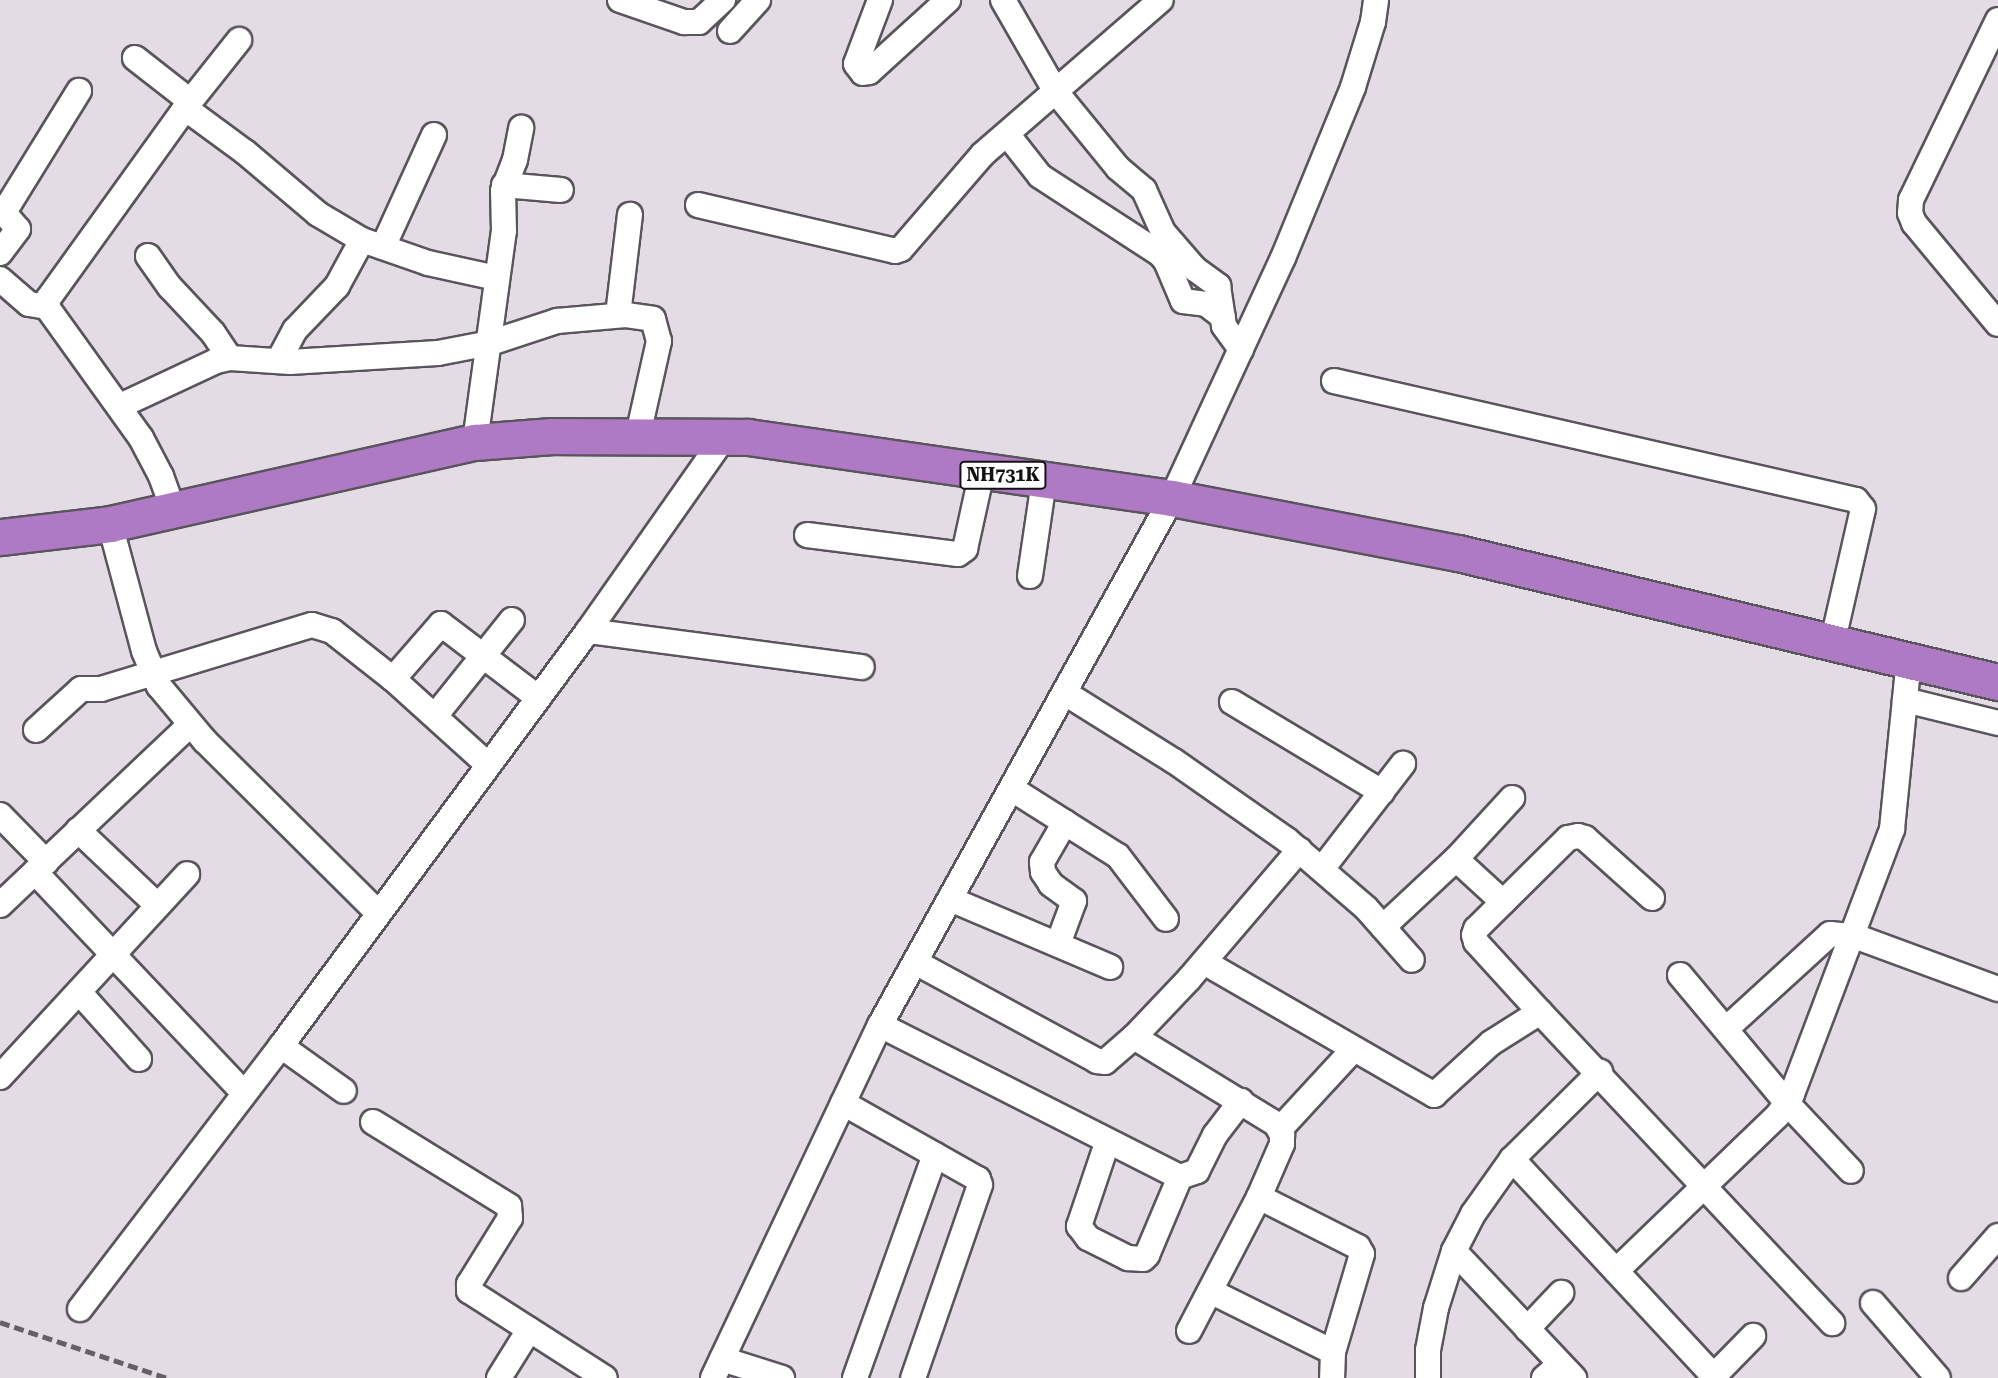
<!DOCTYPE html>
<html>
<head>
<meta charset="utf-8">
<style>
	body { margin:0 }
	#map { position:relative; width:1998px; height:1378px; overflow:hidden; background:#e3dce5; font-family:"Roboto Serif",serif }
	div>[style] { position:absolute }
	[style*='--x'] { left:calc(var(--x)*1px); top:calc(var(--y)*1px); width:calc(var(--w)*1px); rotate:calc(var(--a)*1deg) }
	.roads { filter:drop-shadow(2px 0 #5a545c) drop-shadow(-2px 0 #5a545c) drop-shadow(0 2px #5a545c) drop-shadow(0 -2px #5a545c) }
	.minor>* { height:24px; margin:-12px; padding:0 12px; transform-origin:12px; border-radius:12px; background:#fff }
	.highway>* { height:35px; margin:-17.5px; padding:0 17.5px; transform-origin:17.5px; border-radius:17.5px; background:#af7ac4 }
	.rail>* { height:5px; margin-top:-2.5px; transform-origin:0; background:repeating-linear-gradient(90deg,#646066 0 10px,transparent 0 15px) }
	span { translate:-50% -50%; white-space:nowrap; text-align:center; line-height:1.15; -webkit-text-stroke:7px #fff; paint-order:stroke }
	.shield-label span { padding:2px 5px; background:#fff; border:2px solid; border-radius:5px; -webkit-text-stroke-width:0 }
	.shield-label { font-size:18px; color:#131114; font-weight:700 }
</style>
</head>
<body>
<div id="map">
	<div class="roads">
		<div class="minor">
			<i style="--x:620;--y:0;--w:68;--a:19"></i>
			<i style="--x:684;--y:22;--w:15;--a:0"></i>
			<i style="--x:699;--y:22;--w:33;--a:-43"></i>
			<i style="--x:880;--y:0;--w:68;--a:110.6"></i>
			<i style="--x:856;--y:64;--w:11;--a:52"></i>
			<i style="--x:863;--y:73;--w:6;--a:-9"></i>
			<i style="--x:869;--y:72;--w:107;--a:-42.3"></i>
			<i style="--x:1003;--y:0;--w:106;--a:60.1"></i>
			<i style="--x:1056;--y:92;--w:98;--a:50.8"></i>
			<i style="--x:1118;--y:168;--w:34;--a:40"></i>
			<i style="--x:1144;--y:190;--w:46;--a:65.7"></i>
			<i style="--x:1163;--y:232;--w:49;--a:49.1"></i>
			<i style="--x:1195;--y:269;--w:29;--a:36"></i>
			<i style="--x:1218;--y:286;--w:40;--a:81.5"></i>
			<i style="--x:1224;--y:326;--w:29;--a:54"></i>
			<i style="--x:1998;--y:20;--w:200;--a:115.8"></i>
			<i style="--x:1911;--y:200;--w:13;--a:94"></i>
			<i style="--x:1910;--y:213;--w:11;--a:68"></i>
			<i style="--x:1914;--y:223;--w:131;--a:50.3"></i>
			<i style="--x:730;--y:31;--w:42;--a:-47.9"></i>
			<i style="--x:135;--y:58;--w:70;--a:38"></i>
			<i style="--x:185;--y:108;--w:74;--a:36.3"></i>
			<i style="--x:245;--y:152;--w:96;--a:40.3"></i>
			<i style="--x:318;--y:214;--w:51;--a:30.6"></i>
			<i style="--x:362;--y:240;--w:70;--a:19.2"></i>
			<i style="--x:428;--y:263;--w:70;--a:12.4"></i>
			<i style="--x:1007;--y:134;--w:53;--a:51.8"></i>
			<i style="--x:1040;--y:176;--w:143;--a:33"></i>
			<i style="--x:1160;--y:254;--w:9;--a:49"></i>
			<i style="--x:1166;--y:261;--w:43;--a:67"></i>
			<i style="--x:1183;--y:301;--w:23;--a:7"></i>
			<i style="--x:1206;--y:304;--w:21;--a:37"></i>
			<i style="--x:504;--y:185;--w:57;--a:5"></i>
			<i style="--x:698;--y:205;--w:202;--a:13.1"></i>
			<i style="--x:895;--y:251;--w:6;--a:-18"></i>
			<i style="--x:901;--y:249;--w:125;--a:-49.2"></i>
			<i style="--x:983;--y:154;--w:235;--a:-40.9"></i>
			<i style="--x:383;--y:247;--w:123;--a:-65.5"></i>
			<i style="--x:0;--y:253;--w:30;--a:-53"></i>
			<i style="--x:18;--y:229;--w:18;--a:-131"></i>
			<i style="--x:6;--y:215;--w:6;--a:-90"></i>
			<i style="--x:6;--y:209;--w:139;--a:-58.3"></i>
			<i style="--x:148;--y:256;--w:38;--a:55"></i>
			<i style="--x:170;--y:287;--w:63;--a:46.9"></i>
			<i style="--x:213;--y:333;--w:30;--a:56"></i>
			<i style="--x:0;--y:279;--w:38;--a:41"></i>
			<i style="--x:29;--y:304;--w:18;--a:9"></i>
			<i style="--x:618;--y:315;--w:101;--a:-83.2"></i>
			<i style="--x:279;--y:360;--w:34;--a:-62"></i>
			<i style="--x:295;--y:330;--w:61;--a:-46.3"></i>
			<i style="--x:337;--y:286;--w:52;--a:-61.5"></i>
			<i style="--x:1334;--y:381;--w:535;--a:12.84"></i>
			<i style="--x:1856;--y:500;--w:11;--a:52"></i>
			<i style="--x:1863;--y:509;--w:134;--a:102.9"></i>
			<i style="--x:120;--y:406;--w:106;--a:-25.1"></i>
			<i style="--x:216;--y:361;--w:14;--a:-12"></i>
			<i style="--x:230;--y:358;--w:60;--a:3.8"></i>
			<i style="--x:290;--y:362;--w:148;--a:-3.5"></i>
			<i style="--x:438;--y:353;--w:53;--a:-10.9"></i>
			<i style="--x:490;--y:343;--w:71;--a:-18.2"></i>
			<i style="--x:557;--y:321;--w:69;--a:-5"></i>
			<i style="--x:626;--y:315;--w:27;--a:8"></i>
			<i style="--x:653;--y:319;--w:23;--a:75"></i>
			<i style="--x:659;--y:341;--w:96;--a:102.6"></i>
			<i style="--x:475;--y:442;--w:213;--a:-82.2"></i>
			<i style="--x:504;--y:231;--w:40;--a:-91.4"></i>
			<i style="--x:503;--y:191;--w:33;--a:-69"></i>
			<i style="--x:515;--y:160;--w:33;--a:-79"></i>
			<i style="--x:173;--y:509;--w:35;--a:-110"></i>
			<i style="--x:161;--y:476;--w:43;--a:-117.8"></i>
			<i style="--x:141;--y:438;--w:161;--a:-125.7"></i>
			<i style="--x:47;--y:307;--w:8;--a:-83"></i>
			<i style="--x:48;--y:299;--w:235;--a:-54.3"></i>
			<i style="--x:185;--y:108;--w:87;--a:-51.5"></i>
			<i style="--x:110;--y:524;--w:131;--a:75"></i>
			<i style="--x:144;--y:651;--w:38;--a:67"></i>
			<i style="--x:159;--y:686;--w:72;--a:50.1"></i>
			<i style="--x:205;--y:741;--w:244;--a:44.8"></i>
			<i style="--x:807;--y:535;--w:152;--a:7.2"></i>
			<i style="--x:958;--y:554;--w:9;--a:-36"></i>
			<i style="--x:965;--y:549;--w:79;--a:-77.6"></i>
			<i style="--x:1030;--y:576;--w:96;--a:-81.6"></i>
			<i style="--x:588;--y:631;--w:276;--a:7.5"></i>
			<i style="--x:393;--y:679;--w:73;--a:-48.9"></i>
			<i style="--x:441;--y:624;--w:121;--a:37.2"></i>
			<i style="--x:1065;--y:693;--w:128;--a:32"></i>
			<i style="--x:1174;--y:761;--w:138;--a:35"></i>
			<i style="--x:1287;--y:840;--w:104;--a:40.7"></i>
			<i style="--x:1366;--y:908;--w:69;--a:48.5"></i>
			<i style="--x:1905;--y:700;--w:96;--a:13.9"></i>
			<i style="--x:1232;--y:702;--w:175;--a:31"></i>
			<i style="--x:435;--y:716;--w:123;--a:-51.3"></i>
			<i style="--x:36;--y:730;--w:61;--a:-42.3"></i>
			<i style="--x:81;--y:689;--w:20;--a:0"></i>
			<i style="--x:101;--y:689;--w:220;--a:-16.9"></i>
			<i style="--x:312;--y:625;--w:21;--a:17"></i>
			<i style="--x:332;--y:631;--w:78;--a:38.2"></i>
			<i style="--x:393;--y:679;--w:127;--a:42.1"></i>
			<i style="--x:1012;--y:789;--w:125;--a:32.3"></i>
			<i style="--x:1118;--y:856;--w:79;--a:52.7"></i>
			<i style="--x:0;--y:815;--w:66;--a:45.6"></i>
			<i style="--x:78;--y:830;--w:110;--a:43.5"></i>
			<i style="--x:1456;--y:859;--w:64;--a:42.5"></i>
			<i style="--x:1322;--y:869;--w:133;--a:-52.4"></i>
			<i style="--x:35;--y:872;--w:303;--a:46.6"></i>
			<i style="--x:1652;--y:898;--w:90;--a:-138.2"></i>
			<i style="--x:1585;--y:838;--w:7;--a:-164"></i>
			<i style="--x:1578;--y:836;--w:10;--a:169"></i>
			<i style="--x:1568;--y:838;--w:129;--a:135.3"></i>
			<i style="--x:1476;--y:929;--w:6;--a:108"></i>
			<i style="--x:1474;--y:935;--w:7;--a:74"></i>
			<i style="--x:1476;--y:942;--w:95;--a:47.6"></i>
			<i style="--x:1540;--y:1012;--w:427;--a:46.8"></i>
			<i style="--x:950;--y:899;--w:174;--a:23"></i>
			<i style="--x:0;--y:905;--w:262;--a:-43.5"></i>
			<i style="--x:1383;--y:927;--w:100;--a:-43"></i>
			<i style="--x:1456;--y:859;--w:83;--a:-47.4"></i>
			<i style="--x:1058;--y:944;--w:46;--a:-69.6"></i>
			<i style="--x:1074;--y:901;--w:29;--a:-144"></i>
			<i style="--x:1051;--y:884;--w:14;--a:-124"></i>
			<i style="--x:1043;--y:872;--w:10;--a:-96"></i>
			<i style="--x:1042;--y:862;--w:46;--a:-60.1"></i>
			<i style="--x:915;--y:962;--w:207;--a:28.5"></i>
			<i style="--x:1097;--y:1061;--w:8;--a:7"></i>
			<i style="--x:1105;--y:1062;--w:38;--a:-41"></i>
			<i style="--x:1134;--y:1037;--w:80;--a:-46.5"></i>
			<i style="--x:1189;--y:979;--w:170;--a:-49.5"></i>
			<i style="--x:1204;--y:962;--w:266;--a:30"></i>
			<i style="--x:1434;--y:1095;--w:77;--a:-42.4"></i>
			<i style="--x:1491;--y:1043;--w:58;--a:-32.3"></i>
			<i style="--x:1680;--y:975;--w:167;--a:50.1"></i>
			<i style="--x:1787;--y:1103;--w:93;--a:46.7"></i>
			<i style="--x:79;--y:992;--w:90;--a:48.2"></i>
			<i style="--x:880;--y:1025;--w:336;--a:26.9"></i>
			<i style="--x:1180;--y:1177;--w:18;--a:-19"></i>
			<i style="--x:1197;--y:1171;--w:40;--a:-63.4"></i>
			<i style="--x:1215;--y:1135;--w:43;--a:-52.6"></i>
			<i style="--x:1726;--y:1029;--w:141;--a:-42.4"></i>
			<i style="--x:1830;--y:934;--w:24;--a:5"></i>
			<i style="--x:1854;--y:936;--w:153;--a:20.2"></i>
			<i style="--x:1134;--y:1037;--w:167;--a:31.5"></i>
			<i style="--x:1276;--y:1124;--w:13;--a:61"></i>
			<i style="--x:1282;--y:1135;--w:9;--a:90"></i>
			<i style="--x:1282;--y:1144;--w:58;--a:113.5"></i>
			<i style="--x:1259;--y:1197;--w:151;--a:117.6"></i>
			<i style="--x:281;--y:1046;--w:77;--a:35.5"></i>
			<i style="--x:0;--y:1077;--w:276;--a:-47.3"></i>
			<i style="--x:843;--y:1103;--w:155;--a:29.4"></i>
			<i style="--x:978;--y:1179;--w:6;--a:72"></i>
			<i style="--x:980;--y:1185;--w:204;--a:109.1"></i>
			<i style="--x:373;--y:1122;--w:160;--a:31.7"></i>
			<i style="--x:509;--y:1206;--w:12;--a:85"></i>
			<i style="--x:510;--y:1218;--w:78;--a:121.8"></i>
			<i style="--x:469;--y:1284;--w:7;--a:90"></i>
			<i style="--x:469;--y:1291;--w:161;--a:32.6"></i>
			<i style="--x:1280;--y:1129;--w:108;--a:-47.3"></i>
			<i style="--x:1107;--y:1143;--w:88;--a:108.6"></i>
			<i style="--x:1079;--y:1226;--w:15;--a:53"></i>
			<i style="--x:1088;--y:1238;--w:45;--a:26.6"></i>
			<i style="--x:1128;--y:1258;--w:15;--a:4"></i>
			<i style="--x:1143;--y:1259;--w:6;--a:-45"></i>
			<i style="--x:1147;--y:1255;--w:85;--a:-67.1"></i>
			<i style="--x:1512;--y:1159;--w:296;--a:47.1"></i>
			<i style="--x:1259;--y:1197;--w:111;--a:26.8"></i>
			<i style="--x:1358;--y:1247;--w:8;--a:60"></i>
			<i style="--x:1362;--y:1254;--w:102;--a:106.5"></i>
			<i style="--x:1333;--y:1352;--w:26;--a:92"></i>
			<i style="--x:1454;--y:1251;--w:175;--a:46.6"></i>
			<i style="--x:1616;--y:1271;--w:225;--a:-43.9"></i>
			<i style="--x:1778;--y:1115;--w:25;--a:-56"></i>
			<i style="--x:1792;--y:1094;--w:283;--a:-69.3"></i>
			<i style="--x:1892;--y:829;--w:170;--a:-84.3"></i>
			<i style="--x:1961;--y:1278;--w:56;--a:-48.6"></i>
			<i style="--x:1212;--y:1292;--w:135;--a:26.4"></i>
			<i style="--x:1873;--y:1303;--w:99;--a:49.1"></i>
			<i style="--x:80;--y:1309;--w:331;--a:-52.6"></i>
			<i style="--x:281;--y:1046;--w:516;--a:-53.51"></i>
			<i style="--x:588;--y:631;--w:238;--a:-54.9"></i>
			<i style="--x:1527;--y:1329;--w:50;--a:-46.6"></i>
			<i style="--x:722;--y:1359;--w:63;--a:17.6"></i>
			<i style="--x:499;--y:1378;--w:57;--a:-58"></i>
			<i style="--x:713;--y:1378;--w:391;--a:-64.7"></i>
			<i style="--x:880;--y:1025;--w:602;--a:-61.01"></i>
			<i style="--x:1172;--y:498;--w:264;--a:-65.2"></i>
			<i style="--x:1283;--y:258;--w:185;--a:-67.7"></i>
			<i style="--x:1353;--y:87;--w:68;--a:-72.9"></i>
			<i style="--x:1373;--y:22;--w:22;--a:-82"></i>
			<i style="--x:855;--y:1378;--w:237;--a:-70.3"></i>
			<i style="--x:1428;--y:1378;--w:28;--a:-90"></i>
			<i style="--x:1428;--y:1350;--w:43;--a:-79.2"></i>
			<i style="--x:1436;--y:1308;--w:60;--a:-72.5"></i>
			<i style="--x:1454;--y:1251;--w:42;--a:-62.8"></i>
			<i style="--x:1473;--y:1214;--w:67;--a:-54.7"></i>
			<i style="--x:1512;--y:1159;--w:124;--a:-44.7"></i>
			<i style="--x:1544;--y:1378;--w:21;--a:-41"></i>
			<i style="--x:1712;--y:1378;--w:59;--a:-45.7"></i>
		</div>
		<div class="highway">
			<i style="--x:0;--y:537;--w:111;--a:-6.7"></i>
			<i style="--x:110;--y:524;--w:374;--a:-12.7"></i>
			<i style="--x:475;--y:442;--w:77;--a:-4.5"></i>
			<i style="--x:552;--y:436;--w:196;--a:0.3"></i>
			<i style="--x:748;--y:437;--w:428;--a:8.2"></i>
			<i style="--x:1172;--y:498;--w:291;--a:10.9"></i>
			<i style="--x:1458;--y:553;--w:555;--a:13.44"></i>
		</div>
	</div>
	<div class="rail">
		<i style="--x:0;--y:1322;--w:176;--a:18.5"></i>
	</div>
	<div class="shield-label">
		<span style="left:1003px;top:475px">NH731K</span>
	</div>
</div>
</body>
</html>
